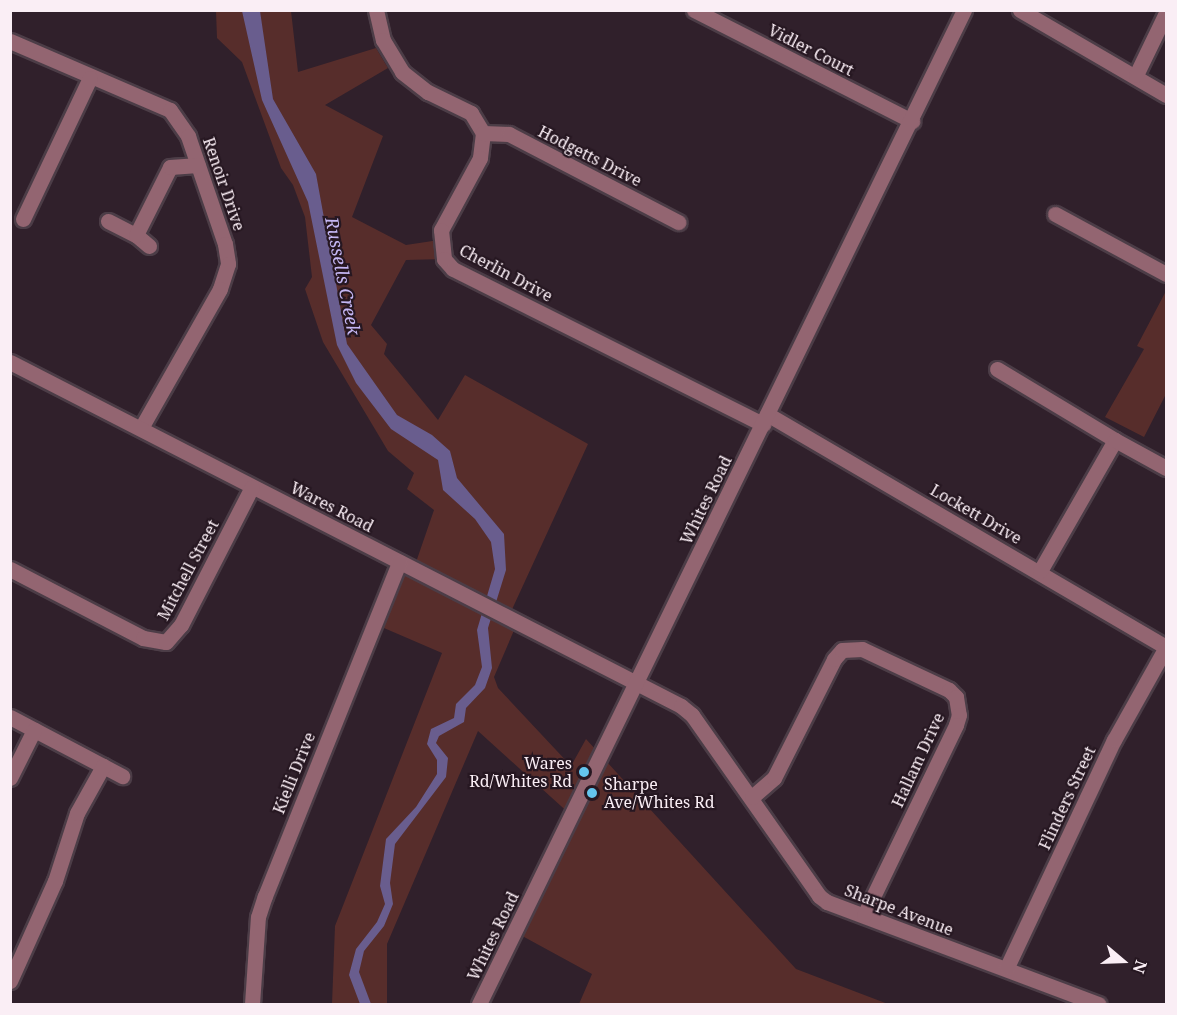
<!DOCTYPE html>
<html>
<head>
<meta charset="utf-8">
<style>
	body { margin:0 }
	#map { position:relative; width:1177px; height:1015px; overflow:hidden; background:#30202b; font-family:"Noto Serif",serif }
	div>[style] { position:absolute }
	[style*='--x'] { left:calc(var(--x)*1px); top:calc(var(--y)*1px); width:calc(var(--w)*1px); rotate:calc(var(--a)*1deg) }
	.green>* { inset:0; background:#572d2b }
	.water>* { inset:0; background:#695d8e }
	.roads { filter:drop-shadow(2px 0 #4c3d47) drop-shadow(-2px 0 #4c3d47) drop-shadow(0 2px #4c3d47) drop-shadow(0 -2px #4c3d47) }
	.minor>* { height:15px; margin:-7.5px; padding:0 7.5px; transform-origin:7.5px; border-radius:7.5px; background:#936571 }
	.dots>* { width:16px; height:16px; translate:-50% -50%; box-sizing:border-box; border:3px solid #261721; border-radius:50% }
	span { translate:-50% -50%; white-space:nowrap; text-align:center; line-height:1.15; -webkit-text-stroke:4.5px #261721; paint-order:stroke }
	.street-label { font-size:16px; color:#faeef5 }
	.poi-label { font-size:16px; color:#faeef5 }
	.right { translate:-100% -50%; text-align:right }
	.left { translate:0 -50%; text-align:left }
	.water-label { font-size:18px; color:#c4b6f3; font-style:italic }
	.frame { position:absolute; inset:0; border:12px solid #faeef5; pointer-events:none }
	.north { position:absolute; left:1093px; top:931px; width:60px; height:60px; -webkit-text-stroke:4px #261721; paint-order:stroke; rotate:109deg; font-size:16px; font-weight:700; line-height:24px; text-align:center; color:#faeef5 }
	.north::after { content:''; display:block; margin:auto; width:21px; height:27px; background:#faeef5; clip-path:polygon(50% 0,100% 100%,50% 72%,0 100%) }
</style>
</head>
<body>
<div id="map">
	<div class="green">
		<i style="clip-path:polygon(216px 11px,291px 11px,298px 72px,376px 48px,388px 68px,325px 105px,383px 136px,352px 217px,406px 245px,439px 240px,444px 259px,406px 260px,371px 325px,387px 344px,384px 354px,438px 420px,465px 375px,588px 444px,509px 616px,518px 621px,494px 677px,498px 688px,571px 766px,586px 739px,796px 969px,888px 1004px,579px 1004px,592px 974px,515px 932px,572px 816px,478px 731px,387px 944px,387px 1004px,332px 1004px,335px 926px,442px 653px,377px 625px,403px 563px,414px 568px,434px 510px,407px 489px,414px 473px,388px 451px,323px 342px,305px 289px,312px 277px,305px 217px,293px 185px,281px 168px,242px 62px,217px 38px)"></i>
		<i style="clip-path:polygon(1166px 291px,1166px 394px,1144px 437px,1105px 417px,1144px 349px,1137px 346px)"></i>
	</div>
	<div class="water">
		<i style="clip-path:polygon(242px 11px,260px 11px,273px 99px,316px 174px,347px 344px,397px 415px,432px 435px,450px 451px,457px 478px,504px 534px,506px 570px,488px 628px,492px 668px,485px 688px,466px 708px,464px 722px,439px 736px,436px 743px,448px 758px,446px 777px,395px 844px,390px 883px,393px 904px,384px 926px,364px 951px,359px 972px,371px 1004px,360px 1004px,349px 975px,356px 949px,377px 922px,385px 904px,380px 886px,386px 839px,416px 807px,437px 774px,437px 760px,427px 744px,431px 729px,454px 718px,456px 704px,475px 685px,482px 667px,477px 630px,495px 569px,491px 542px,475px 519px,443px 490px,438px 460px,391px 429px,356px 383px,337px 345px,308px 202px,262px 100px)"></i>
	</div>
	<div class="roads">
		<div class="minor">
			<i style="--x:376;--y:10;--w:31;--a:77"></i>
			<i style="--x:383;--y:40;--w:37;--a:59"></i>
			<i style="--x:402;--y:72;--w:33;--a:38"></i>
			<i style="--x:428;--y:92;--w:48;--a:26"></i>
			<i style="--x:471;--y:113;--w:23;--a:59"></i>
			<i style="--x:483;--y:133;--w:25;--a:97"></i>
			<i style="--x:480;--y:158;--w:82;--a:118.4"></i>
			<i style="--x:441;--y:230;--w:29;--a:84"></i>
			<i style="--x:444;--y:259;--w:13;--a:48"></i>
			<i style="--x:453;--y:269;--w:347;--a:26.6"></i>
			<i style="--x:694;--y:10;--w:245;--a:27"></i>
			<i style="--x:1020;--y:10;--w:169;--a:30.2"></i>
			<i style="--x:10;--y:41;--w:174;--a:23.3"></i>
			<i style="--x:170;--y:110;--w:32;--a:55"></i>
			<i style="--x:188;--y:136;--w:114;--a:71.1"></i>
			<i style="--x:225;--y:244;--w:20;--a:81"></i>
			<i style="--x:228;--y:264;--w:26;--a:108"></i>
			<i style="--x:220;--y:289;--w:160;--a:119.6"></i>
			<i style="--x:1136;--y:75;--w:69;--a:-64.2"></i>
			<i style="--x:483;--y:133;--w:26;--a:2"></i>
			<i style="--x:509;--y:134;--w:191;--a:27.5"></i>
			<i style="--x:1055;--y:214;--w:126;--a:28.4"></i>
			<i style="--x:23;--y:219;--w:156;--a:-64.6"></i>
			<i style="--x:108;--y:221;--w:31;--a:27"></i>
			<i style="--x:136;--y:235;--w:17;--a:40"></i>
			<i style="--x:136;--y:235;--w:76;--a:-63.4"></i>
			<i style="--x:170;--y:167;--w:28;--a:-4"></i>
			<i style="--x:10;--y:362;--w:754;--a:27.14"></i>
			<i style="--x:681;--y:706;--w:14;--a:39"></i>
			<i style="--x:692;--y:715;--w:221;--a:54.9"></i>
			<i style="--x:819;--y:896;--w:10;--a:37"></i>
			<i style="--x:827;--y:902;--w:290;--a:20.6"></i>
			<i style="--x:997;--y:369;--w:138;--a:31"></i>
			<i style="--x:767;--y:414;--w:462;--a:30.3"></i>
			<i style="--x:10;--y:569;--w:150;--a:27.4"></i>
			<i style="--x:143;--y:638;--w:23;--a:10"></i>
			<i style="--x:166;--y:642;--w:23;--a:-49"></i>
			<i style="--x:181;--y:625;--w:155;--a:-62.8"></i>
			<i style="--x:1040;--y:571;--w:151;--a:-60.2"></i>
			<i style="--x:1115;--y:440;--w:58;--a:28.8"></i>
			<i style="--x:10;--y:717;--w:127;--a:27.8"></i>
			<i style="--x:10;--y:778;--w:54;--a:-63.4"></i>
			<i style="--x:752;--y:797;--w:29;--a:-41"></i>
			<i style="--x:774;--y:778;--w:133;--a:-63.2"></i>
			<i style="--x:834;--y:659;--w:12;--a:-48"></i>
			<i style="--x:842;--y:650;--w:20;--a:-3"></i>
			<i style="--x:862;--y:649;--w:96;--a:25.2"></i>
			<i style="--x:949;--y:690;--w:10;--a:45"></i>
			<i style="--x:956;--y:697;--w:18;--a:81"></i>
			<i style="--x:959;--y:715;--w:10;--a:107"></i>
			<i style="--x:956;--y:725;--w:211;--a:115.8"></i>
			<i style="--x:1007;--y:967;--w:251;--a:-64.8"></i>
			<i style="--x:1114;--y:740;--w:107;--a:-60.8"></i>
			<i style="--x:10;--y:981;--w:110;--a:-65.8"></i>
			<i style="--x:55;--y:881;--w:71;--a:-72.1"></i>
			<i style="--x:77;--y:813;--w:54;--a:-61"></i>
			<i style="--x:252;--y:1004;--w:87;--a:-86.1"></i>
			<i style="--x:258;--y:917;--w:22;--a:-72"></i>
			<i style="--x:265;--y:896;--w:360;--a:-68.1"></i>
			<i style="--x:479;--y:1004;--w:1106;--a:-63.99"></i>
		</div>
	</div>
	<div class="dots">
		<i style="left:584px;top:772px;background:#64c5ee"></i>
		<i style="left:592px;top:793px;background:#64c5ee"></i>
	</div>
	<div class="street-label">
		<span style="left:811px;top:50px;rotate:27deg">Vidler Court</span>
		<span style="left:590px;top:156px;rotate:27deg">Hodgetts Drive</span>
		<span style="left:224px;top:184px;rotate:71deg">Renoir Drive</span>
		<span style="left:506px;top:273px;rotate:28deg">Cherlin Drive</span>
		<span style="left:706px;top:500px;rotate:-64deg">Whites Road</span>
		<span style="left:332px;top:507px;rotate:27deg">Wares Road</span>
		<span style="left:976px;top:514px;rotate:30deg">Lockett Drive</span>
		<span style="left:188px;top:570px;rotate:-62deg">Mitchell Street</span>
		<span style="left:918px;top:760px;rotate:-65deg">Hallam Drive</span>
		<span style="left:294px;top:773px;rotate:-68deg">Kielli Drive</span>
		<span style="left:1067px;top:798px;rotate:-65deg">Flinders Street</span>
		<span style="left:899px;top:910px;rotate:21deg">Sharpe Avenue</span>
		<span style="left:493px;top:936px;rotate:-64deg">Whites Road</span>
	</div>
	<div class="poi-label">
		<span class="right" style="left:572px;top:772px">Wares<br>Rd/Whites Rd</span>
		<span class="left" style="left:604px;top:793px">Sharpe<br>Ave/Whites Rd</span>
	</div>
	<div class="water-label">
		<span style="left:343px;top:276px;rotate:79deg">Russells Creek</span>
	</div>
	<div class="frame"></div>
	<div class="north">N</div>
</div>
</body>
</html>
